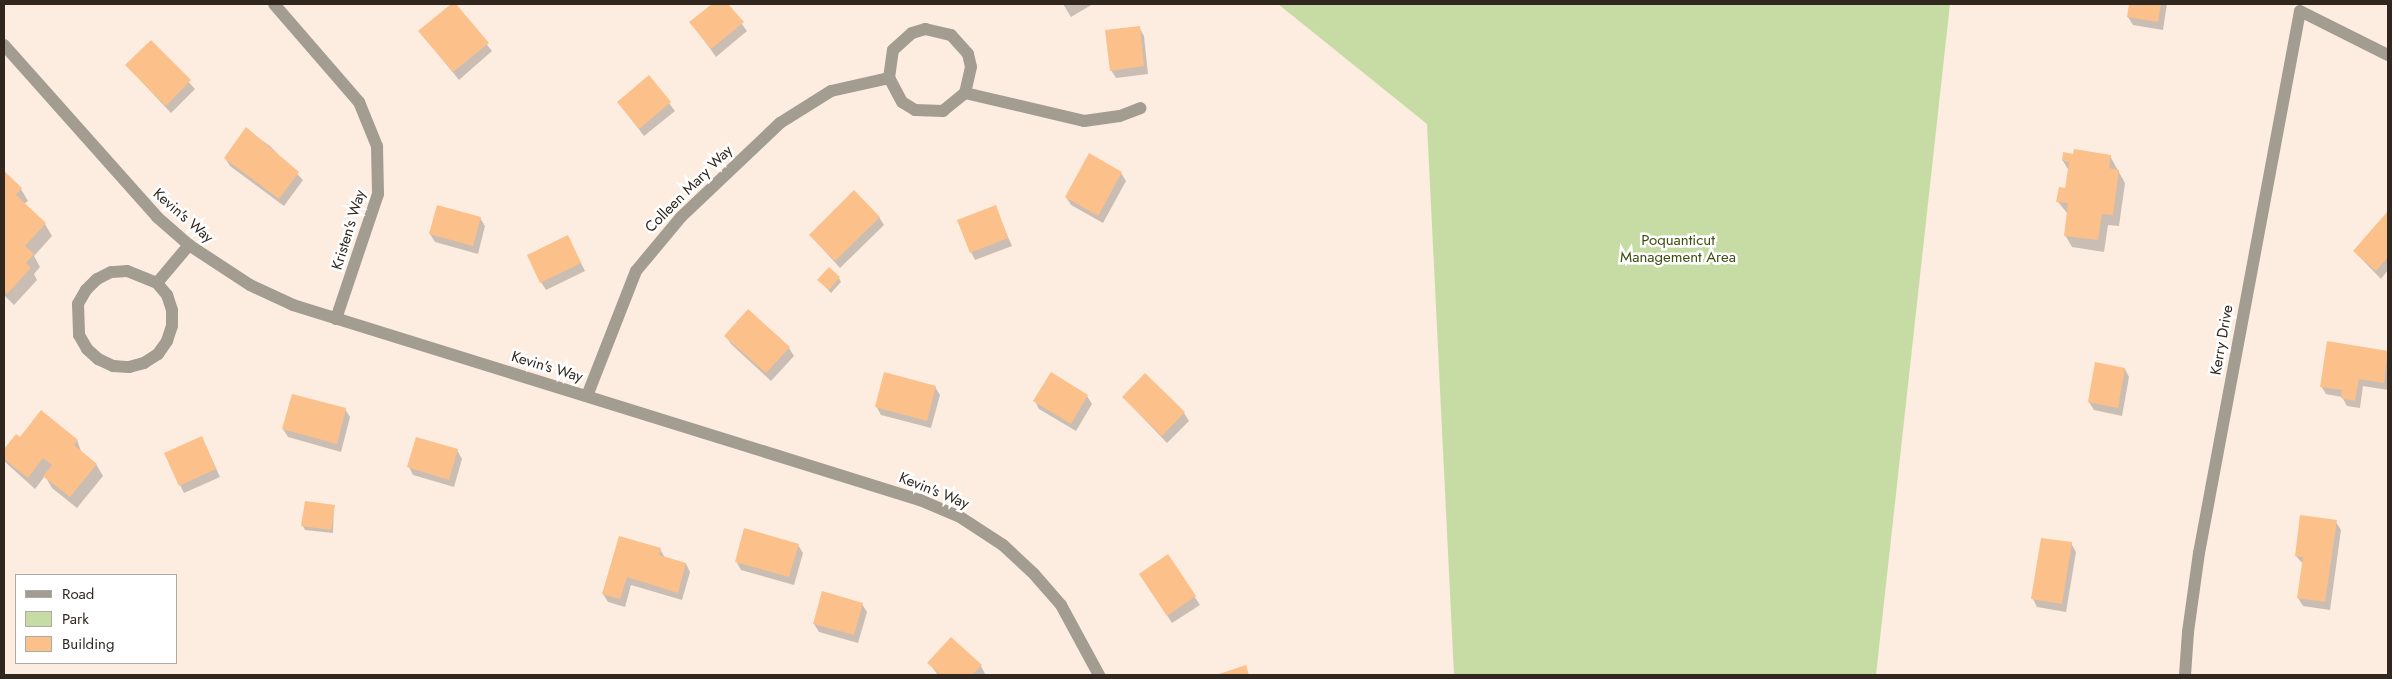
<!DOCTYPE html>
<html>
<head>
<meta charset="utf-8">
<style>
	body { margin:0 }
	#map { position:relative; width:2392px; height:679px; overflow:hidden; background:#fdede0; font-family:Jost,sans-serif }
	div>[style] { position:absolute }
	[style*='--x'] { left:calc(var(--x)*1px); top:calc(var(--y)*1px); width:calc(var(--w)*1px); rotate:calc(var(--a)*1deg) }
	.green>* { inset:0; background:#c7dca5 }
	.shadow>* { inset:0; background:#0003 }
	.building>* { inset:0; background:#fcc08a }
	.service>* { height:12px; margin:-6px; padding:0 6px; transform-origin:6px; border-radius:6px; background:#a39d91 }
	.minor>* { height:12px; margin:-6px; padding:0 6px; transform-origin:6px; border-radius:6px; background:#a39d91 }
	span { translate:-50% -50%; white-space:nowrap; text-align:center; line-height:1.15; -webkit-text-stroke:5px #fff; paint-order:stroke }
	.street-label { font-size:15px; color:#31271f }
	.park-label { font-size:15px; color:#3b4e0c }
	.frame { position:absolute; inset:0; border:5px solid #31271f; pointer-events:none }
	.legend { position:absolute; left:15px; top:574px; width:162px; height:90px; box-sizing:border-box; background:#fff; border:1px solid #ada9a5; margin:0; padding:6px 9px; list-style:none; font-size:15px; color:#31271f }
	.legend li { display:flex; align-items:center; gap:10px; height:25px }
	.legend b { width:25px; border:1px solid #ada9a5 }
</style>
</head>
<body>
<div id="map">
	<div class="green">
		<i style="clip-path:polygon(1278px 4px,1950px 4px,1876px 675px,1454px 675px,1427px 124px)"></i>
	</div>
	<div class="shadow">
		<i style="clip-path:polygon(454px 4px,492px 51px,459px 80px,420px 32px)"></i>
		<i style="clip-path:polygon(714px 4px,727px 4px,747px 31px,716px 57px,691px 22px)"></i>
		<i style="clip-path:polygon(1063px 4px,1093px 4px,1071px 17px)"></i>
		<i style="clip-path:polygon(2130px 4px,2167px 4px,2163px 30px,2133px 25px,2128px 17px)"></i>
		<i style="clip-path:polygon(1139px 27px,1144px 36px,1148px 74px,1116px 78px,1111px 70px)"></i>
		<i style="clip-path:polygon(151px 41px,195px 89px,171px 113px,127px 66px)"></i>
		<i style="clip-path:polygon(649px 77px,675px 111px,644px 136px,618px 102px)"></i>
		<i style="clip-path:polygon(246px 129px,270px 146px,303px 180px,284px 206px,230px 166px,225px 158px)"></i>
		<i style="clip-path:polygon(2110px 156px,2125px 183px,2119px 226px,2108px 225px,2104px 252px,2072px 247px,2065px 235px,2068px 214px,2058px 202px,2066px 190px,2069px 171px,2063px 161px)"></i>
		<i style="clip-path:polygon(4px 172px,21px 189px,28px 201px,24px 204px,45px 224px,52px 236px,34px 256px,40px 267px,34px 274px,37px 280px,14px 305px,4px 295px)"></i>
		<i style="clip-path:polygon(1121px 173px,1126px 181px,1103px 223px,1071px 205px,1066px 197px)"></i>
		<i style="clip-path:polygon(995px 207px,1012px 246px,975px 260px,971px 252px)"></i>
		<i style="clip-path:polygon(2388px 213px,2388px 270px,2381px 279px,2354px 251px)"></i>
		<i style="clip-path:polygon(879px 217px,884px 225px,840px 268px,810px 235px)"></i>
		<i style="clip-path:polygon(480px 218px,485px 226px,478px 254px,435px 242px,430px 234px)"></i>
		<i style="clip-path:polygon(572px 245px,585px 271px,546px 290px,541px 282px)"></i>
		<i style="clip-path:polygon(839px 278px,841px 282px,831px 293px,819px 280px)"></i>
		<i style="clip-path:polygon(726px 336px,789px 348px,794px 356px,771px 381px,731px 344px)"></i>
		<i style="clip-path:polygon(2328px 343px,2388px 353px,2388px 390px,2363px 386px,2360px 408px,2347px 406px,2342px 397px,2326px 394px,2321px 386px)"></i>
		<i style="clip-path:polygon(2096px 363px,2125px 369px,2129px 377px,2122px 416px,2094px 410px,2089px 402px)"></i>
		<i style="clip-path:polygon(935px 387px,940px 395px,931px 428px,881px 415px,876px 406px)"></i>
		<i style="clip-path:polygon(1087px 396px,1092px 404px,1076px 431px,1039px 409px,1035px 401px)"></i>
		<i style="clip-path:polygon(1123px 397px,1184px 413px,1189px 421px,1167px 443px)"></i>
		<i style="clip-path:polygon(345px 409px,350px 417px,341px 452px,288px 437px,283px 429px)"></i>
		<i style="clip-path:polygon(16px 436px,20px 439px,77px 440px,82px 454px,96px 464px,103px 476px,77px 508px,52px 488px,45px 476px,35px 489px,4px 461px,4px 451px)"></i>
		<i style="clip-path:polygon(206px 446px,220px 477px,184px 493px,180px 485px)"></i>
		<i style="clip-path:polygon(457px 450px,462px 459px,454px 487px,413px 475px,409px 467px)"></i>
		<i style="clip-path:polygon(334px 506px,333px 533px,305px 530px,303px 526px)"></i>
		<i style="clip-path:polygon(2336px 522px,2341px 530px,2330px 610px,2303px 606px,2298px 598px,2303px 564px,2296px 556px)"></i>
		<i style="clip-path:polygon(2071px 543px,2076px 552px,2066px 612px,2037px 607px,2033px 599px)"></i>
		<i style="clip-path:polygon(798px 545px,803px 553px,794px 585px,741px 570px,736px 561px)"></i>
		<i style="clip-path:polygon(660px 549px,665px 558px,686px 564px,690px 572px,682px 600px,631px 585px,625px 607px,608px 602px,603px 594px)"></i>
		<i style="clip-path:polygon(1168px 556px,1200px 605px,1172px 623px,1145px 582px)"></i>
		<i style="clip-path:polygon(862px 604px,867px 612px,858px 643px,819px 632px,814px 624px)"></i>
		<i style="clip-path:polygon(929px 663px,981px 666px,985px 674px,938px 675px)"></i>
	</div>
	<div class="building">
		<i style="clip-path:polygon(451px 4px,456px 4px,489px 43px,453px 72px,418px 31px)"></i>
		<i style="clip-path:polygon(712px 4px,728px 4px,744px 22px,711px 49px,689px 22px)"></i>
		<i style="clip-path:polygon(2129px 4px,2161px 4px,2158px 22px,2127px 17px)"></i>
		<i style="clip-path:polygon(1140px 26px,1144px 66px,1110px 71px,1105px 30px)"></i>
		<i style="clip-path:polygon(151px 40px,191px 80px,166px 106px,125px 65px)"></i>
		<i style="clip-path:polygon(649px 75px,671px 102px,639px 129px,617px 102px)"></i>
		<i style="clip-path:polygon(246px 127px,299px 172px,279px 199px,224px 158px)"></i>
		<i style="clip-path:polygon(2074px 149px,2111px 155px,2109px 168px,2119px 170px,2113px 215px,2102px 214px,2098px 240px,2064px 236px,2068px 203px,2056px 202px,2059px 187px,2065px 188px,2069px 162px,2062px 161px,2063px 152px,2073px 154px)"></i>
		<i style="clip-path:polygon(1089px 153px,1122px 172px,1098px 216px,1065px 197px)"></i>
		<i style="clip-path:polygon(4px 171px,22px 188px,16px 195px,46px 223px,25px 246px,34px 254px,26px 263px,31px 268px,7px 294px,4px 291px)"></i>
		<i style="clip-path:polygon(854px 190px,880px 217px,835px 261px,809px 235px)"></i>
		<i style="clip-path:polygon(437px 205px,481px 217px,473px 246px,429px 234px)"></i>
		<i style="clip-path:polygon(996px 205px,1008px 238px,970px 253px,957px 220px)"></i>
		<i style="clip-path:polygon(2388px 211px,2388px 257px,2376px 271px,2353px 251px)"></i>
		<i style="clip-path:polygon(568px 235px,581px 263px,540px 283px,527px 255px)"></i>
		<i style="clip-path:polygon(829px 267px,840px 277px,829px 290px,817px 280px)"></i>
		<i style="clip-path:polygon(748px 309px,790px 347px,766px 373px,724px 336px)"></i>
		<i style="clip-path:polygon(2327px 341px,2388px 351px,2384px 383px,2359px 379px,2355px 401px,2341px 398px,2342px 390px,2320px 387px)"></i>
		<i style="clip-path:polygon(2095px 362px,2125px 368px,2118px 408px,2088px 402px)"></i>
		<i style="clip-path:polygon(884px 372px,936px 386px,927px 421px,875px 407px)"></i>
		<i style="clip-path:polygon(1051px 372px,1088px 395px,1071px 424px,1033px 401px)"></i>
		<i style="clip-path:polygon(1145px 373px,1185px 412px,1162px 436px,1122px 397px)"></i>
		<i style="clip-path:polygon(292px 394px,346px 408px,337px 444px,282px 429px)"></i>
		<i style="clip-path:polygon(41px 410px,78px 440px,74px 445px,97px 464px,70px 497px,43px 476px,52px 465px,43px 458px,28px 478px,4px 459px,4px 449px,16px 434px,20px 437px)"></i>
		<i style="clip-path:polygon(202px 436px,216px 469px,179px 486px,164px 453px)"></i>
		<i style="clip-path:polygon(416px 437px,458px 449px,449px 480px,407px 467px)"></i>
		<i style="clip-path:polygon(305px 501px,335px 505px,331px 530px,301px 526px)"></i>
		<i style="clip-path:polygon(2300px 515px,2337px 520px,2325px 602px,2297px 598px,2303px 557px,2295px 556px)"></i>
		<i style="clip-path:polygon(744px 528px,799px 544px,789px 577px,735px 562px)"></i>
		<i style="clip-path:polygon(619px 536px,661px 548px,659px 555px,686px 563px,678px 593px,627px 577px,620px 599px,602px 594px)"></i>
		<i style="clip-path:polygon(2041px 538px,2072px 542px,2062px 604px,2031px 599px)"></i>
		<i style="clip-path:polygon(1168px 554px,1196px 596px,1167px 616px,1139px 574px)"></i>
		<i style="clip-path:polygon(822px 591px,863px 603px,854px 635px,813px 624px)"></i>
		<i style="clip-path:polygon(951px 637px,982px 665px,972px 675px,941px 675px,927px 663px)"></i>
		<i style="clip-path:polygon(1246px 665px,1249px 675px,1216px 675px)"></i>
	</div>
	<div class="service">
		<i style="--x:965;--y:93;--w:122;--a:13.2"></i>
		<i style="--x:1084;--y:121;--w:36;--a:-8"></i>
		<i style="--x:1120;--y:116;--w:22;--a:-21"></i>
	</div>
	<div class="minor">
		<i style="--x:274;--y:4;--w:130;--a:49.1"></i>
		<i style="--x:359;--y:102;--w:48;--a:67.8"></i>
		<i style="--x:377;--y:146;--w:48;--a:88.8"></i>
		<i style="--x:378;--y:194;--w:132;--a:108.6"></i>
		<i style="--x:4;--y:45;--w:230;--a:48.3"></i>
		<i style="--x:157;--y:217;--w:43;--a:41.2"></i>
		<i style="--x:189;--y:245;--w:73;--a:33.3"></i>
		<i style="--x:250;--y:285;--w:47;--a:24.9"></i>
		<i style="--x:293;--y:305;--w:657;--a:17.28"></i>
		<i style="--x:920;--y:500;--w:43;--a:23"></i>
		<i style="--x:960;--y:517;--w:51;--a:33.1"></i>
		<i style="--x:1003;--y:545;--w:42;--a:43.1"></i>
		<i style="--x:1034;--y:574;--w:41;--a:48.9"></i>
		<i style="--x:1061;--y:605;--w:80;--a:61.5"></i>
		<i style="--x:157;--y:283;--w:32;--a:-158"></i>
		<i style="--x:127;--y:271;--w:16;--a:176"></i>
		<i style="--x:111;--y:272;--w:16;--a:153"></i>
		<i style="--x:97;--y:279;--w:16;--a:135"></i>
		<i style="--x:86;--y:290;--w:16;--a:120"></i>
		<i style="--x:78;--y:304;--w:31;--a:88"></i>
		<i style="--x:79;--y:335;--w:16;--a:60"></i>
		<i style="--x:87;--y:349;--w:15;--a:42"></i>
		<i style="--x:98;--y:359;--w:17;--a:25"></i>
		<i style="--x:113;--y:366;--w:16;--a:4"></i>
		<i style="--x:129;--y:367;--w:16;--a:-15"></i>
		<i style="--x:144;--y:363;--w:17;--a:-33"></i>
		<i style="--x:158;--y:354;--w:16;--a:-55"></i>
		<i style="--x:167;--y:341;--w:16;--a:-72"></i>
		<i style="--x:172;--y:326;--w:16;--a:-90"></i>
		<i style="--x:172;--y:310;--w:16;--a:-108"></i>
		<i style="--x:167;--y:295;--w:16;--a:-130"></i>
		<i style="--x:157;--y:283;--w:50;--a:-49.9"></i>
		<i style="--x:587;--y:396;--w:134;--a:-68.6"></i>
		<i style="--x:636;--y:271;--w:70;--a:-50.2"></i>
		<i style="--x:681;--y:217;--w:137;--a:-43.5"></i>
		<i style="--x:780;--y:123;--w:60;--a:-32.1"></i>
		<i style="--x:831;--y:91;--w:59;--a:-12.6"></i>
		<i style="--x:889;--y:78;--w:28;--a:-82"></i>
		<i style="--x:893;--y:50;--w:25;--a:-42"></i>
		<i style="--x:912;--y:33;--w:14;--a:-17"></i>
		<i style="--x:925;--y:29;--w:27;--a:13"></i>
		<i style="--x:951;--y:35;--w:25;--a:48"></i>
		<i style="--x:968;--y:54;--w:13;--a:77"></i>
		<i style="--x:971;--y:67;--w:27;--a:103"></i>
		<i style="--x:965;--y:93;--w:28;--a:141"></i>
		<i style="--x:943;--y:111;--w:28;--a:-178"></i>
		<i style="--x:915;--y:110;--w:15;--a:-148"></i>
		<i style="--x:902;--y:102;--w:27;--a:-118"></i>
		<i style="--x:2185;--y:675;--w:43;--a:-86"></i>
		<i style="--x:2188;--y:632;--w:80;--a:-82.1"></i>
		<i style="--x:2199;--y:553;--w:551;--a:-79.44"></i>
		<i style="--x:2300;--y:11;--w:98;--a:26.6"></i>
	</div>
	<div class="street-label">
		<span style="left:689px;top:189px;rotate:-45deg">Colleen Mary Way</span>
		<span style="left:183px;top:216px;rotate:41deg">Kevin's Way</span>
		<span style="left:349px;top:230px;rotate:-73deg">Kristen's Way</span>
		<span style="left:2222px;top:340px;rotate:-80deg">Kerry Drive</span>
		<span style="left:547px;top:367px;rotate:17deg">Kevin's Way</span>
		<span style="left:934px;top:491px;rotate:22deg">Kevin's Way</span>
	</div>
	<div class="park-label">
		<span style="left:1678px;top:249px">Poquanticut<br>Management Area</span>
	</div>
	<div class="frame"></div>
	<ul class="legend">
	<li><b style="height:6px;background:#a39d91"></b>Road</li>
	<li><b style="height:14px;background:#c7dca5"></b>Park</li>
	<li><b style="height:14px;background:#fcc08a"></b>Building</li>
	</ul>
</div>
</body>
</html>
